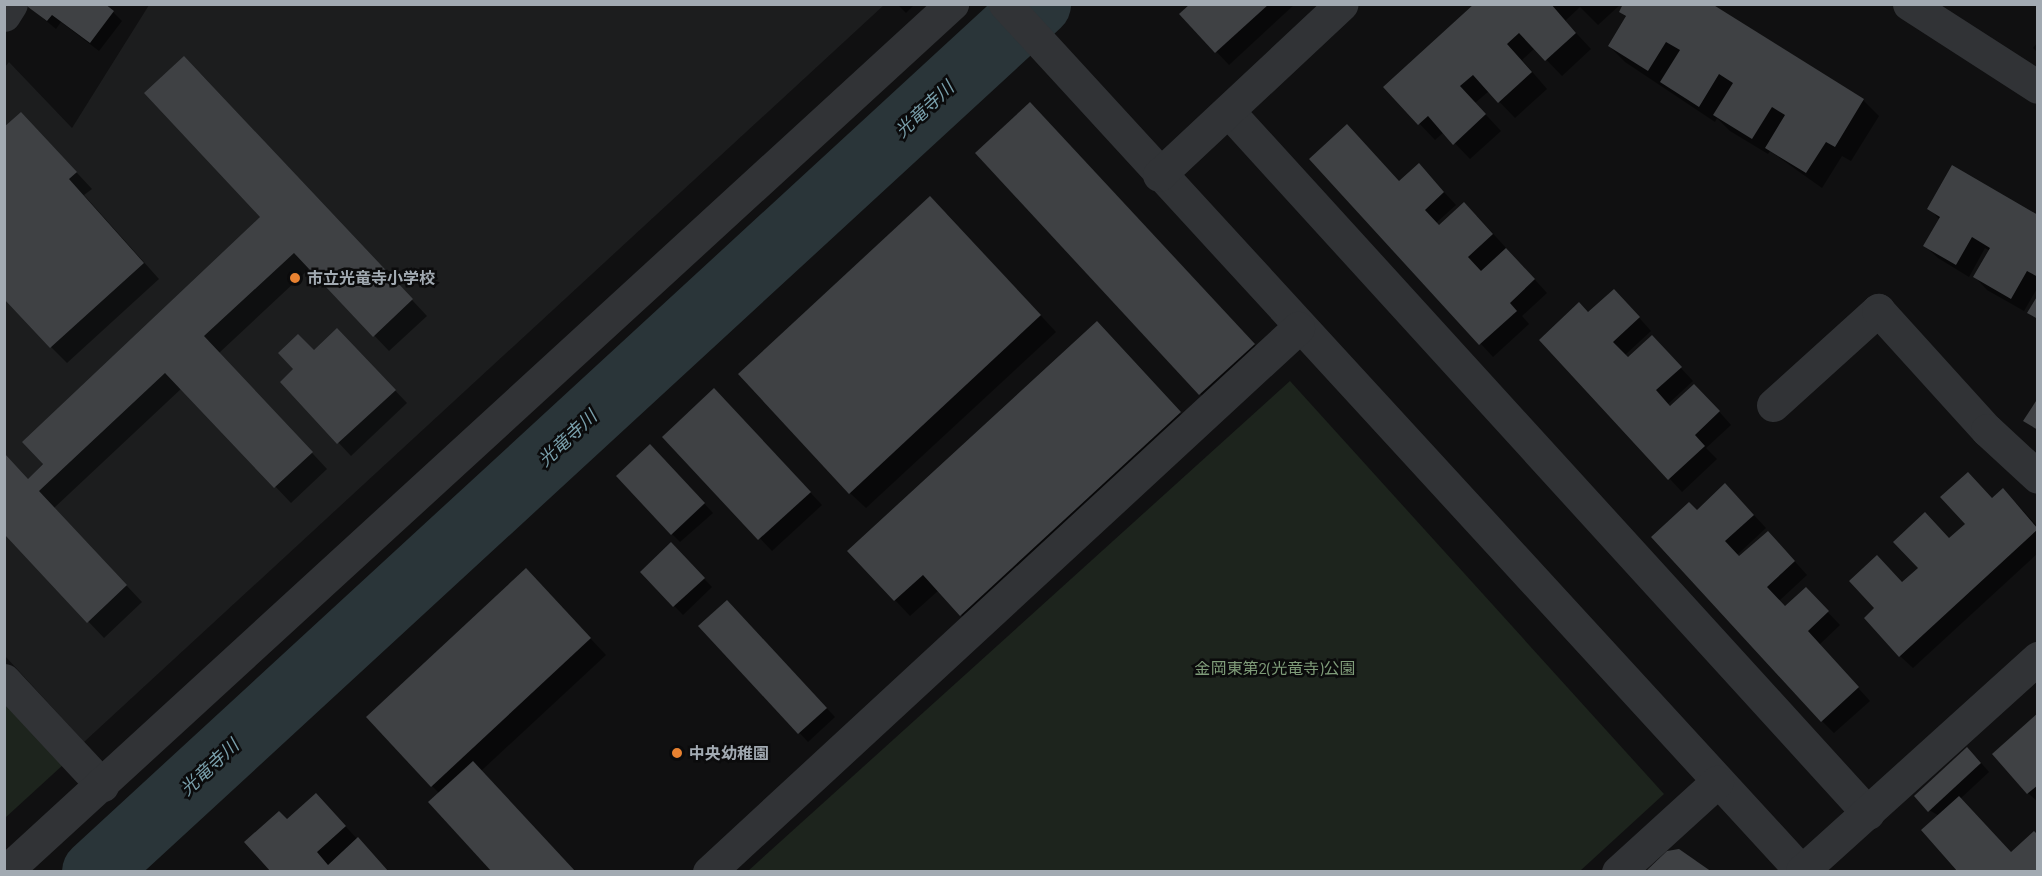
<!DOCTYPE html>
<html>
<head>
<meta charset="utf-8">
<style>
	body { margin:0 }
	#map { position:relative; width:2042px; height:876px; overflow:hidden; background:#101011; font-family:Barlow,"Noto Sans JP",sans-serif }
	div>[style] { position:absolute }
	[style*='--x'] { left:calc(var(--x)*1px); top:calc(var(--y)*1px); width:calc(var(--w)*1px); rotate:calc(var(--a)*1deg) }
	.built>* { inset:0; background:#1c1d1e }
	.green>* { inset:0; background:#1d241d }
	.shadow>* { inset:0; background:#0007 }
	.river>* { height:66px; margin:-33px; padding:0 33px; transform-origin:33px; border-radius:33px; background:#2a3539 }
	.building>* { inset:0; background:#3f4144 }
	.minor>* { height:33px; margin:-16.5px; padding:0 16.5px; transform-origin:16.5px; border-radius:16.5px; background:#313336 }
	.dots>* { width:16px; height:16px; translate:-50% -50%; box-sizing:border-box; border:3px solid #0b0b0c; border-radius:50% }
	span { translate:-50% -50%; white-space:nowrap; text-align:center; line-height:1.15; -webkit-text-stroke:5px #0b0b0c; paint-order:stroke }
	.poi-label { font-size:16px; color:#a2aab2; font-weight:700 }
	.left { translate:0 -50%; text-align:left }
	.park-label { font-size:16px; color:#7f9c79 }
	.water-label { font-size:18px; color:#7aa0ac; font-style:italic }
	.frame { position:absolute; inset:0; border:6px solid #a2aab2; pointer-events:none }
</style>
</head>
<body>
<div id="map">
	<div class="built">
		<i style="clip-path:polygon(149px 5px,884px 5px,84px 742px,5px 656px,4px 68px,9px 62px,72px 128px)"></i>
	</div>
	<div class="green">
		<i style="clip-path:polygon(1290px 381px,1664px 794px,1580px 871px,748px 871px)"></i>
		<i style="clip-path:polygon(5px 698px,64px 764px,5px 818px)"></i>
	</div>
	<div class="shadow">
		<i style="clip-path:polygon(26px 4px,113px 12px,122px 21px,99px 51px,61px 22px,56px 29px)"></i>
		<i style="clip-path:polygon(897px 4px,915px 4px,906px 13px)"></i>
		<i style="clip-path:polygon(1295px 4px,1229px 65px,1181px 14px,1192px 5px)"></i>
		<i style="clip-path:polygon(1476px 4px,1621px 4px,1598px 25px,1580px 7px,1565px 21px,1591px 49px,1562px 76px,1535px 48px,1522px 60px,1547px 89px,1515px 118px,1489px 91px,1475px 103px,1501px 131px,1470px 159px,1444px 132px,1435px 140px,1385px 87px)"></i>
		<i style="clip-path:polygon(1620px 11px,1863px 100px,1879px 116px,1851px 161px,1842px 156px,1822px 188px,1770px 151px,1768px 154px,1730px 131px,1717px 118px,1715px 122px,1625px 62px,1609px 46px,1627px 18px)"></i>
		<i style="clip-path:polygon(2038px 42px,2038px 53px,2033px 48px)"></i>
		<i style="clip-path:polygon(200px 73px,427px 316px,389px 351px,310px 268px,219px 353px,327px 469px,291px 503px,182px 388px,54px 508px,142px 602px,104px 638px,4px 533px,4px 455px,28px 480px,262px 218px)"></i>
		<i style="clip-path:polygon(1039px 113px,1262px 353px,1209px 403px,977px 153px)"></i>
		<i style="clip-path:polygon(37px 130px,92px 189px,84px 195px,159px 279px,67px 363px,51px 347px)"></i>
		<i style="clip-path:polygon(1311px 159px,1400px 183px,1431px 178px,1456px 205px,1436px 223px,1440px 227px,1477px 216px,1547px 293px,1522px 316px,1529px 324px,1493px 357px)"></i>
		<i style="clip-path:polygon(1929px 208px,2038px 217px,2038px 287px,2024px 311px,1987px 290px,1975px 277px,1990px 251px,1985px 248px,1969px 277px,1938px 258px,1925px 246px,1940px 220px)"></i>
		<i style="clip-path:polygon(946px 213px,1056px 332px,866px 508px,850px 493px)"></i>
		<i style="clip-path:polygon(1626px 303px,1651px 331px,1625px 355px,1628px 359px,1664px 350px,1693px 381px,1668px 404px,1671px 408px,1707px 398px,1731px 425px,1706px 448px,1717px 459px,1682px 492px,1541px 340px,1589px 314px)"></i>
		<i style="clip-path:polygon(1097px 323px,1183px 417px,965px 619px,939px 590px,910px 616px,895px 600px)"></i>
		<i style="clip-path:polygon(350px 343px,407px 403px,351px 456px,282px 382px,314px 352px)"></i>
		<i style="clip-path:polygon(726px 402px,822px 505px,772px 551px,664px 437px)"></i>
		<i style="clip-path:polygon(659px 455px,713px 513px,680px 542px,672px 534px)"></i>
		<i style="clip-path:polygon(1738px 498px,1766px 528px,1737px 555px,1739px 558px,1780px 545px,1807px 575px,1779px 601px,1785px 608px,1818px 602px,1840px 625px,1819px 645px,1870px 701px,1834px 733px,1822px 721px,1697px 511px)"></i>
		<i style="clip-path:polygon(1992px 500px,2016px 503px,2038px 527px,2038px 553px,1913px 668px,1900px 656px,1876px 608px)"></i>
		<i style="clip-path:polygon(671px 545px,712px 587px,683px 615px,642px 572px)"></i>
		<i style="clip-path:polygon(541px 586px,606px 655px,481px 771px,440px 794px,432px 786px)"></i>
		<i style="clip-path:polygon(735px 610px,835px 717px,808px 742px,701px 626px)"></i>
		<i style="clip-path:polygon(2038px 715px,2038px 802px,2028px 793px)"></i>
		<i style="clip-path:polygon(1976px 757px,1989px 772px,1960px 799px,2012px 854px,2038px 872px,1929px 810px)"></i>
		<i style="clip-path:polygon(328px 807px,358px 840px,388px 872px,273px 872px,287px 821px)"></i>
	</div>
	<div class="river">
		<i style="--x:95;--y:872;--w:1282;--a:-42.63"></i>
	</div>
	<div class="building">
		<i style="clip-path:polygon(24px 4px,105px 4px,114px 11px,90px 43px,52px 15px,47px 21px)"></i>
		<i style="clip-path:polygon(1190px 4px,1269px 4px,1215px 53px,1179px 14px)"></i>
		<i style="clip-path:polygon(1474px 4px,1551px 4px,1576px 33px,1545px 61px,1519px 33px,1507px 44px,1532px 72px,1498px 103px,1473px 75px,1460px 86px,1486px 114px,1453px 145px,1428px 116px,1418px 125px,1383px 87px)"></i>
		<i style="clip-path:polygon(1623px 4px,1712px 4px,1864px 99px,1835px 147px,1826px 142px,1806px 173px,1765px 148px,1785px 115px,1772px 107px,1752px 139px,1713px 115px,1733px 83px,1719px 74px,1699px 107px,1660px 82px,1680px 50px,1666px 42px,1648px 71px,1608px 46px,1626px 16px,1619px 12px)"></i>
		<i style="clip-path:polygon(184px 56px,413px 299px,373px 337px,294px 253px,204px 336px,313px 452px,274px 488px,165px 373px,39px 491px,127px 585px,87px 623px,5px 535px,5px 454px,28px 479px,43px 464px,22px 442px,260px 217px,144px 93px)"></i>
		<i style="clip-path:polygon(1030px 102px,1255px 344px,1199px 395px,975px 153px)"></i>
		<i style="clip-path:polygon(21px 112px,77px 172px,69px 179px,144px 263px,50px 348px,4px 299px,4px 127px)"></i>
		<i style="clip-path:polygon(1347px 124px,1399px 181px,1419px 163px,1444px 192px,1425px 210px,1439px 225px,1464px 202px,1493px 234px,1468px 257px,1481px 271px,1506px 248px,1535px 279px,1510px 303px,1517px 311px,1479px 345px,1309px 159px)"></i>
		<i style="clip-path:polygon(1952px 165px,2038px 215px,2038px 277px,2027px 271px,2011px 299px,1973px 277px,1990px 248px,1972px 237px,1956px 265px,1923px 246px,1940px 217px,1927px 209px)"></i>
		<i style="clip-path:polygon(930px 196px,1041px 315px,849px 494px,738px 374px)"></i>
		<i style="clip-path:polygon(1614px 289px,1640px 317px,1613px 342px,1628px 357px,1652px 335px,1682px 367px,1656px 390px,1670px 406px,1694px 384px,1720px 411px,1695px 435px,1705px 446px,1668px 480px,1539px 340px,1579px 302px,1588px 312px)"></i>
		<i style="clip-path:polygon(2038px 295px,2038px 319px,2027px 313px)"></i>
		<i style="clip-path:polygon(1097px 321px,1181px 412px,960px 616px,923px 575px,894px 601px,847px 551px)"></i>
		<i style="clip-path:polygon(337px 328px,396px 390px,337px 444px,280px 382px,293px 369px,278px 353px,298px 334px,314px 350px)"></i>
		<i style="clip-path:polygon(714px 388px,811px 492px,758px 540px,662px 437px)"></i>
		<i style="clip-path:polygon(2038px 398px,2038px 430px,2023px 421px)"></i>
		<i style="clip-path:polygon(650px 444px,705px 503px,671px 535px,616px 476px)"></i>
		<i style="clip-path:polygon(1968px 472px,1992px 498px,2003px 488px,2038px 529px,1899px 657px,1864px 618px,1874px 608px,1849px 581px,1877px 555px,1902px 582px,1918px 568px,1893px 542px,1925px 512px,1949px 538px,1965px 524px,1940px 497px)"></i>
		<i style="clip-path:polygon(1725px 483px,1754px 515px,1725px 541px,1739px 556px,1768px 531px,1795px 561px,1767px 587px,1785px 606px,1806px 587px,1829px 611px,1808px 631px,1859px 687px,1821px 722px,1651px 537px,1689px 502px,1697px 510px)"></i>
		<i style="clip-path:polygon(671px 542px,705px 578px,673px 607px,640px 572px)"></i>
		<i style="clip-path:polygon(526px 568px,591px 638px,431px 787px,366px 717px)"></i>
		<i style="clip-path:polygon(727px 600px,827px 708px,798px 734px,698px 626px)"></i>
		<i style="clip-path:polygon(2038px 713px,2038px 785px,2027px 794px,1992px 754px)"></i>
		<i style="clip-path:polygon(1967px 747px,1981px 763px,1928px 812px,1914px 796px)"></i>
		<i style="clip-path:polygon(473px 761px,576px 872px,492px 872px,428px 802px)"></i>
		<i style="clip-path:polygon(316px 793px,346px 826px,317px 852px,328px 865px,358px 837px,389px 872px,271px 872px,244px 842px,279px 811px,287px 819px)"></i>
		<i style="clip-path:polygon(1959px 796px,2011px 852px,2034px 831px,2038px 835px,2038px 872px,1958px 872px,1921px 830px)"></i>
		<i style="clip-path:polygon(1679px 849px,1712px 872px,1645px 872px,1667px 851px)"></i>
	</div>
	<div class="minor">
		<i style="--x:1005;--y:4;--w:1178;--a:47.44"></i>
		<i style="--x:1909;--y:4;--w:153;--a:32.8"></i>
		<i style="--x:4;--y:15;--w:13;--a:-58"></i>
		<i style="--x:1228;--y:111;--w:950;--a:47.65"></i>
		<i style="--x:1159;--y:175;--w:250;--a:-43.1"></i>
		<i style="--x:1773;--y:405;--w:142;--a:-42.1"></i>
		<i style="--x:1878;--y:310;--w:162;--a:47.8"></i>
		<i style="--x:1987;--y:430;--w:69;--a:42.7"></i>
		<i style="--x:4;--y:680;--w:144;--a:47"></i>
		<i style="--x:1802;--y:871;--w:318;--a:-42.1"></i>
		<i style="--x:5;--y:872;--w:1285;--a:-42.51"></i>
		<i style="--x:709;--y:872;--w:802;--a:-42.73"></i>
		<i style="--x:1618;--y:872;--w:134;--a:-42.3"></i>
	</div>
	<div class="dots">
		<i style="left:295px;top:278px;background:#e88231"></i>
		<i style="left:677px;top:753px;background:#e88231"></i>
	</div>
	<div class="poi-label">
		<span class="left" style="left:307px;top:278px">市立光竜寺小学校</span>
		<span class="left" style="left:689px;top:753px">中央幼稚園</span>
	</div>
	<div class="park-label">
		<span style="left:1275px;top:668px">金岡東第2(光竜寺)公園</span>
	</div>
	<div class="water-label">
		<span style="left:924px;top:109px;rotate:-43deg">光竜寺川</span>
		<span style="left:567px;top:438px;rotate:-43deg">光竜寺川</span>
		<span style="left:209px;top:767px;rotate:-43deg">光竜寺川</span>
	</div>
	<div class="frame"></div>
</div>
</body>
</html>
